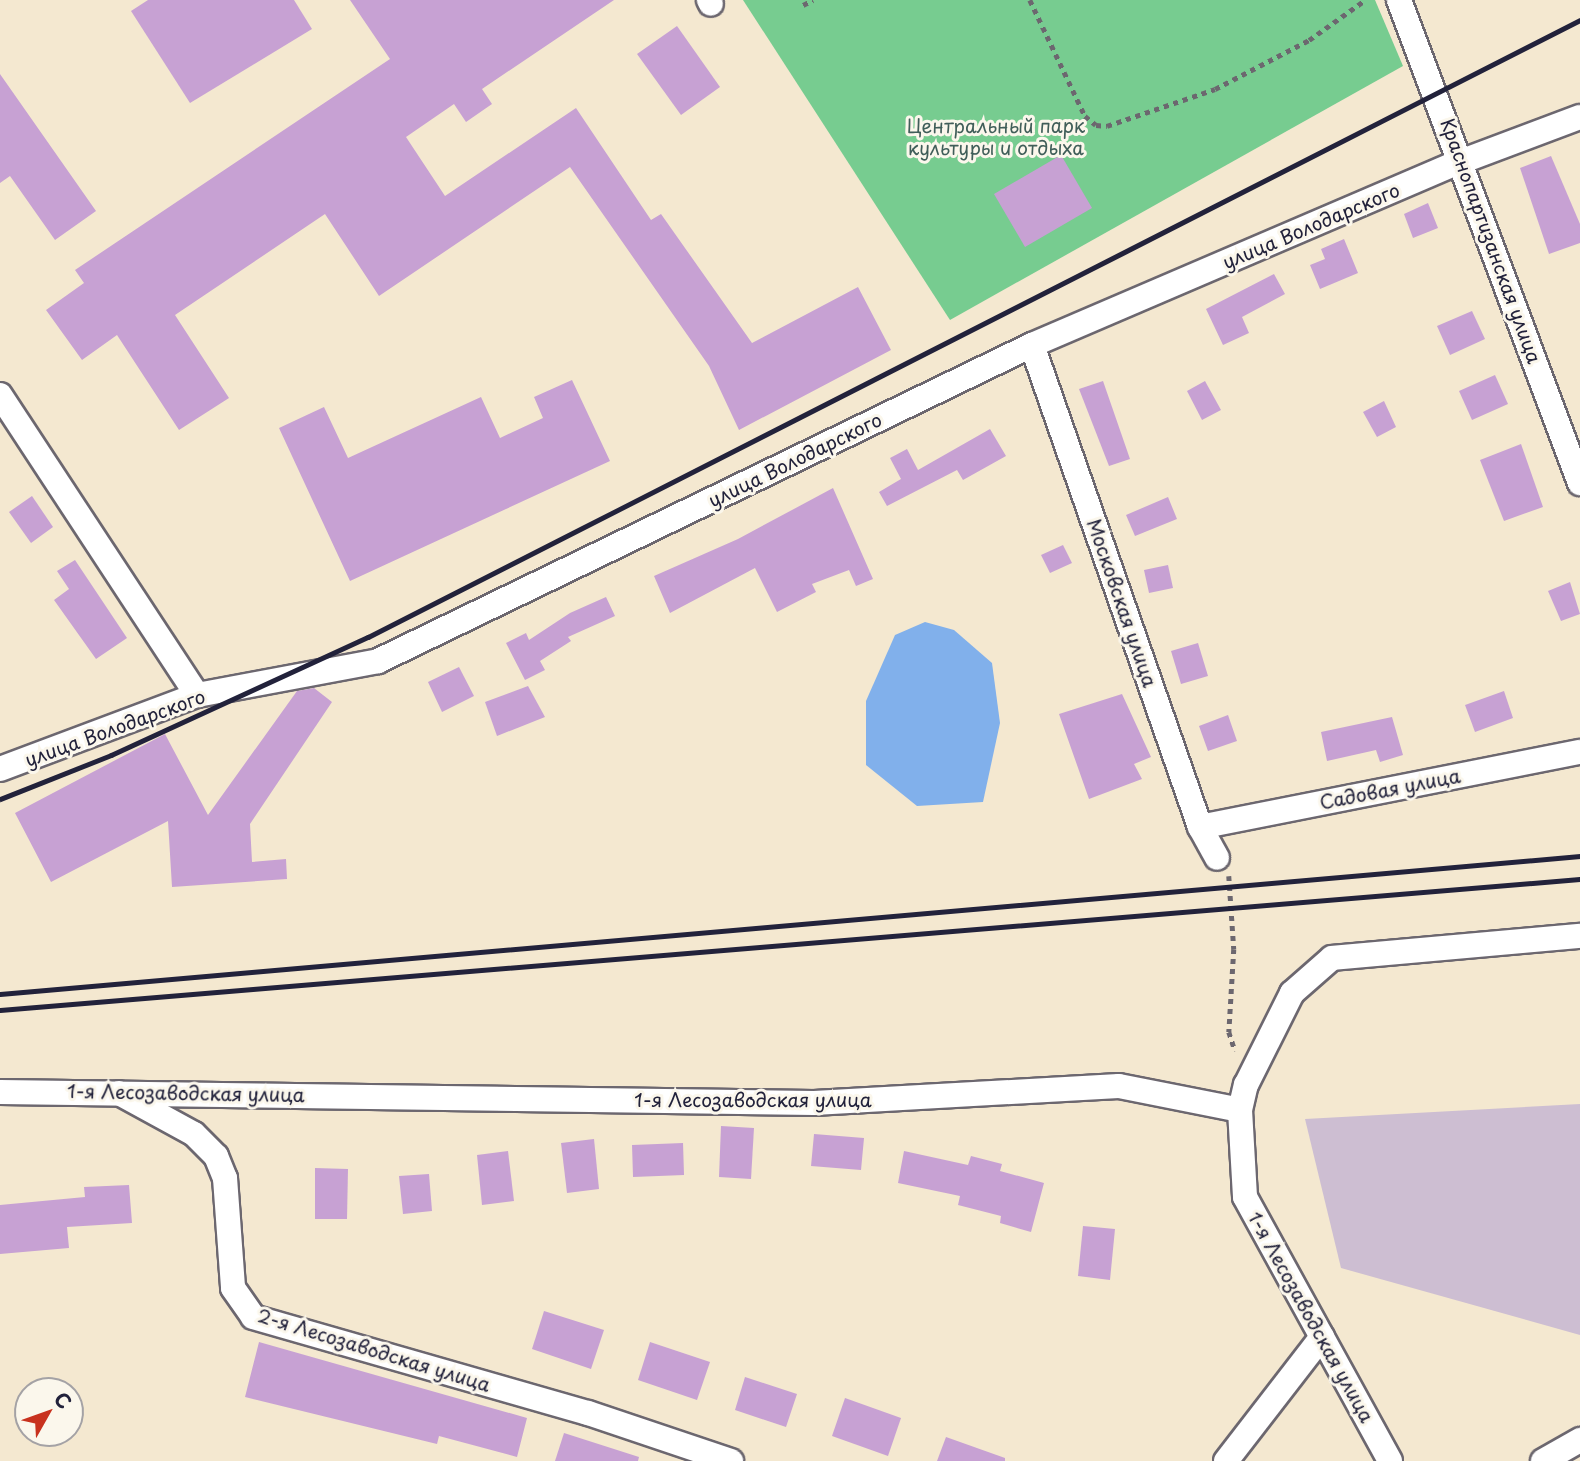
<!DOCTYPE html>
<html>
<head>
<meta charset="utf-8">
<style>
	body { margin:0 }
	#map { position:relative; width:1580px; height:1461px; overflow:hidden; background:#f4e8d0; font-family:"Playpen Sans",sans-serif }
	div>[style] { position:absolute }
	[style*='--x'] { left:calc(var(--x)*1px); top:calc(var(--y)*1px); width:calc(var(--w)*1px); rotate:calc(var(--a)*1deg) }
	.industrial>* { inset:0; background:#cdbed2 }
	.green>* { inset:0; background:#77cc90 }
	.water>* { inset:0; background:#81b0eb }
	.building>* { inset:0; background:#c7a1d3 }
	.path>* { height:4.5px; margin-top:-2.25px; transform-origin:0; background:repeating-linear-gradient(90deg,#6c676f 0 5px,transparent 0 10px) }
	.roads { filter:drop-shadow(2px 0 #6c676f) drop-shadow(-2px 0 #6c676f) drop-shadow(0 2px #6c676f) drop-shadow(0 -2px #6c676f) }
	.minor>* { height:24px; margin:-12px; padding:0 12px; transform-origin:12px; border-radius:12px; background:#fff }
	.rail>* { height:5px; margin:-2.5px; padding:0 2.5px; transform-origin:2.5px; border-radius:2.5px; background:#22223b }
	span { translate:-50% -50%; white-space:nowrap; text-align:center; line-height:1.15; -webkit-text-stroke:6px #fbf7ec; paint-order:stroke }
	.park-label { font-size:19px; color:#405e59 }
	.street-label { font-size:19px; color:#22223b }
	.north { position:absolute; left:14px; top:1377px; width:70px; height:70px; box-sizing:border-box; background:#fbf7ec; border:2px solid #a4a2a5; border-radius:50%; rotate:50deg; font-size:19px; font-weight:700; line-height:28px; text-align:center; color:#22223b }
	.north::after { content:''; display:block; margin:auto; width:24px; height:32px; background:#c8321e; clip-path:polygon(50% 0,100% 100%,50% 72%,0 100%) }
</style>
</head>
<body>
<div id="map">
	<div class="industrial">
		<i style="clip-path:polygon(1580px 1104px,1580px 1335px,1341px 1268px,1305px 1119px)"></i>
	</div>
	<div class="green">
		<i style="clip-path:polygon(743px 0,1375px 0,1403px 66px,950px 320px)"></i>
	</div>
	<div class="water">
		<i style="clip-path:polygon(925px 622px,954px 630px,992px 663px,1000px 723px,983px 802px,917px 806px,866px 765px,866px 701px,895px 635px)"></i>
	</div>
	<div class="building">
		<i style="clip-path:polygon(148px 0,294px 0,312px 29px,190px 103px,131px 11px)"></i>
		<i style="clip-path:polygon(350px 0,614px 0,482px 89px,492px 104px,466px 122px,454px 104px,406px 137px,445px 196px,576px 108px,651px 220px,661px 214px,752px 343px,858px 287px,891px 350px,739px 430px,709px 366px,570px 167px,379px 296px,325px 214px,175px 315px,229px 398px,179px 430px,117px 335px,82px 360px,46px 310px,84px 283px,75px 270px,390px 59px)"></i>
		<i style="clip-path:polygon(677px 26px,720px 87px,681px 115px,637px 54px)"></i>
		<i style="clip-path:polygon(0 74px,96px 211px,55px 240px,10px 176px,0 183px)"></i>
		<i style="clip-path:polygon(1061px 155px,1092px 208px,1025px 247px,994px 194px)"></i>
		<i style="clip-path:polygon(1551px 156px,1580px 224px,1580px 243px,1549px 254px,1520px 168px)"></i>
		<i style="clip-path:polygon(1428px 203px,1438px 228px,1413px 238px,1404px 214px)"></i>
		<i style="clip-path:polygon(1344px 239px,1358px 273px,1320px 289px,1310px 265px,1325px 259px,1321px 249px)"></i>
		<i style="clip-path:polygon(1274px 274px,1285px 294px,1242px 317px,1249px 333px,1223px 345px,1206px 309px)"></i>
		<i style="clip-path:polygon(1472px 311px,1485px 339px,1450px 355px,1437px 326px)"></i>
		<i style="clip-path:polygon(1495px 375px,1508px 404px,1472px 420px,1459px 391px)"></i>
		<i style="clip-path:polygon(572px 380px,610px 461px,350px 581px,279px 428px,324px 407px,348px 458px,481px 397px,500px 438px,543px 418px,534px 397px)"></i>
		<i style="clip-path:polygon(1103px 381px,1130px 459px,1109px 466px,1079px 389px)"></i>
		<i style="clip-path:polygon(1205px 381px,1221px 410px,1202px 420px,1187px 391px)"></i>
		<i style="clip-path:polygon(1384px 401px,1396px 427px,1377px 437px,1363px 412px)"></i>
		<i style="clip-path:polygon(990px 429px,1006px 456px,963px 480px,957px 470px,887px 506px,879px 492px,901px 479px,890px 458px,907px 449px,918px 470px)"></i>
		<i style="clip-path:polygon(1521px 444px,1543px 507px,1504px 521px,1480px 460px)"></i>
		<i style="clip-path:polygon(833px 488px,873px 579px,856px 586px,849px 570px,812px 584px,816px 592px,777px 612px,755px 568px,670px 613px,654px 576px,738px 539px)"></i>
		<i style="clip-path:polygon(32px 496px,53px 527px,31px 543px,9px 512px)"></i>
		<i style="clip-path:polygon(1168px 497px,1177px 519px,1135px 536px,1126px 515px)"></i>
		<i style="clip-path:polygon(1063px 545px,1072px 563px,1050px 573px,1041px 555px)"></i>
		<i style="clip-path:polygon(75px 560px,127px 638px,96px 659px,54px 600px,69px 589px,57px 571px)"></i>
		<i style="clip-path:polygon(1168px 565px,1173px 588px,1149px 593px,1144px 570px)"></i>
		<i style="clip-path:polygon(1570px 582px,1580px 614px,1561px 621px,1548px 591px)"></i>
		<i style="clip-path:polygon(606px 597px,615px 616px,568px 637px,571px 641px,540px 661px,545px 670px,525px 680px,506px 643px,526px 633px,529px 640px,570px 613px)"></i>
		<i style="clip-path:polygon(1198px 643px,1208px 676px,1181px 684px,1171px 651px)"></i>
		<i style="clip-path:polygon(459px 667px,474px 696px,442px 712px,428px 682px)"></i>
		<i style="clip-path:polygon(528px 686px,545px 717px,497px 736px,485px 702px)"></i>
		<i style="clip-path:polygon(314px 688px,332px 702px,250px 824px,252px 862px,286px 859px,287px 879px,172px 887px,168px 821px,51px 882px,15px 813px,165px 734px,208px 815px,297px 691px)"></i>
		<i style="clip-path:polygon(1504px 691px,1513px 718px,1475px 732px,1465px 705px)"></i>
		<i style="clip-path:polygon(1122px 694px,1151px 757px,1134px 764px,1142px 779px,1089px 799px,1059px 714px)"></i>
		<i style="clip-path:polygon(1228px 715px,1237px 741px,1208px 751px,1199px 726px)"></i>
		<i style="clip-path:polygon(1392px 717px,1403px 755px,1380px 762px,1376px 750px,1327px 761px,1321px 732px)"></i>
		<i style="clip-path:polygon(721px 1126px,754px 1128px,751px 1179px,719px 1177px)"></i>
		<i style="clip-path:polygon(814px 1134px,864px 1138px,861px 1170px,811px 1166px)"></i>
		<i style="clip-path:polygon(594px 1139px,599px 1189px,567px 1193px,561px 1143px)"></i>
		<i style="clip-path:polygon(683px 1143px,684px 1175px,633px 1177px,632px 1145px)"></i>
		<i style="clip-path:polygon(508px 1151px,514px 1201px,482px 1205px,477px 1155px)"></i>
		<i style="clip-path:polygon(904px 1151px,968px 1165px,971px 1156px,1002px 1164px,1000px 1171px,1044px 1183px,1031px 1232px,1000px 1223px,1001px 1216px,958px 1205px,960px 1196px,898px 1183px)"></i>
		<i style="clip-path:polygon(315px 1168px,348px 1169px,347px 1219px,315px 1219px)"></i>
		<i style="clip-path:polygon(429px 1174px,432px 1211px,403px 1214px,399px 1176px)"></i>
		<i style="clip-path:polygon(129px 1185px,132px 1223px,67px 1227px,69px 1248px,0 1254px,0 1205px,85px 1197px,84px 1187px)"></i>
		<i style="clip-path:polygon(1083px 1226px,1115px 1229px,1110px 1280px,1078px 1276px)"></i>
		<i style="clip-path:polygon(544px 1311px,604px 1330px,591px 1369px,532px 1349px)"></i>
		<i style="clip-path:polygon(259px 1342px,527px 1418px,517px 1457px,439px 1436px,437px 1444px,245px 1397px)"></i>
		<i style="clip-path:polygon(650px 1342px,710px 1362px,697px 1400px,638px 1380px)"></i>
		<i style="clip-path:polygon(745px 1377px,797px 1394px,786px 1427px,735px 1410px)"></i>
		<i style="clip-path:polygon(845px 1398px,901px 1418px,888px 1456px,832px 1436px)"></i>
		<i style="clip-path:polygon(564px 1433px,639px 1457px,638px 1461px,555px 1461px)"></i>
		<i style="clip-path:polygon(946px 1437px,1005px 1458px,1005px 1461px,937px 1461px)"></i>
	</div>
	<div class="path">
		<i style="--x:1030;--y:0;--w:128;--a:64.6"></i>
		<i style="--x:1085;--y:116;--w:14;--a:39"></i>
		<i style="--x:1096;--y:125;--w:11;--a:5"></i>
		<i style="--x:1107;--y:126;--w:114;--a:-18.9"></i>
		<i style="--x:1215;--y:89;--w:106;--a:-27.5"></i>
		<i style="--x:1309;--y:40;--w:69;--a:-35.5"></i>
		<i style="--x:803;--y:5;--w:11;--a:-27"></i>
		<i style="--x:1229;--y:876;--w:73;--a:86.1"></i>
		<i style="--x:1234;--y:949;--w:83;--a:93.4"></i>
		<i style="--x:1229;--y:1032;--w:20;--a:72"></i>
	</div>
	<div class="roads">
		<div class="minor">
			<i style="--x:709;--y:0;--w:4;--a:63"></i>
			<i style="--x:1399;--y:0;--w:516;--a:69.46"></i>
			<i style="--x:1032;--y:345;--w:510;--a:70.78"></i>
			<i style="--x:1200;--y:827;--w:35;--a:61"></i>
			<i style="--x:0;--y:395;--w:359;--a:56.7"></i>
			<i style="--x:0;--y:769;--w:210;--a:-20.6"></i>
			<i style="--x:197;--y:695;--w:184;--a:-10.6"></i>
			<i style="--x:378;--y:661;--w:726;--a:-25.79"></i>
			<i style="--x:1032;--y:345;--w:465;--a:-23.2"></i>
			<i style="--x:1460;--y:162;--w:128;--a:-20.6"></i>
			<i style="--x:1200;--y:827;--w:387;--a:-11.2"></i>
			<i style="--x:0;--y:1092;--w:814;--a:0.77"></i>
			<i style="--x:814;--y:1103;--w:305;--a:-3.2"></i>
			<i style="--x:1119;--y:1086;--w:123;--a:11.2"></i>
			<i style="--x:1240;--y:1110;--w:87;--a:86.7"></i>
			<i style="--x:1245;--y:1197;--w:301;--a:61.2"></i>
			<i style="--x:119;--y:1093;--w:85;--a:28.7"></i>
			<i style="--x:194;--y:1134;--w:31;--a:45"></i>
			<i style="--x:216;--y:1156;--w:24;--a:68"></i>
			<i style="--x:225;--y:1178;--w:110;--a:85.8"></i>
			<i style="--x:233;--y:1288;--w:35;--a:55"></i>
			<i style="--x:253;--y:1317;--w:348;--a:16"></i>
			<i style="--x:588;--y:1413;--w:151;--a:18.6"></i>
			<i style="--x:1240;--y:1110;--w:26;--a:-77"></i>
			<i style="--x:1246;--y:1085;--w:103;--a:-63.4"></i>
			<i style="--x:1292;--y:993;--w:53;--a:-41.2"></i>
			<i style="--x:1332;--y:958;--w:249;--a:-5.1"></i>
			<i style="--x:1226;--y:1461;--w:157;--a:-52.3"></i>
			<i style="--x:1543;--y:1461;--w:43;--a:-29.6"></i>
		</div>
	</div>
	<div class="rail">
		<i style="--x:0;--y:799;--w:119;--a:-21.6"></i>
		<i style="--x:111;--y:755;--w:283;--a:-24.7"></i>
		<i style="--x:368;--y:637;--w:1360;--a:-26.98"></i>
		<i style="--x:0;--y:994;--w:1586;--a:-4.99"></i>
		<i style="--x:0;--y:1010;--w:1585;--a:-4.74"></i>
	</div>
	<div class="park-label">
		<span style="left:996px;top:137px">Центральный парк<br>культуры и отдыха</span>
	</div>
	<div class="street-label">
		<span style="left:1311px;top:226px;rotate:-23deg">улица Володарского</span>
		<span style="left:1491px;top:241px;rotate:70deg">Краснопартизанская улица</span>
		<span style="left:795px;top:460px;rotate:-26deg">улица Володарского</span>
		<span style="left:1122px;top:603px;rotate:71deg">Московская улица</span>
		<span style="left:115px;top:728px;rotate:-20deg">улица Володарского</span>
		<span style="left:1390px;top:789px;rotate:-11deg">Садовая улица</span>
		<span style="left:186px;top:1093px;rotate:1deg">1-я Лесозаводская улица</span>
		<span style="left:753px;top:1100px">1-я Лесозаводская улица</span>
		<span style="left:1311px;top:1317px;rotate:61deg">1-я Лесозаводская улица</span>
		<span style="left:374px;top:1350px;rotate:17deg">2-я Лесозаводская улица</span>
	</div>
	<div class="north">С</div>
</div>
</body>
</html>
